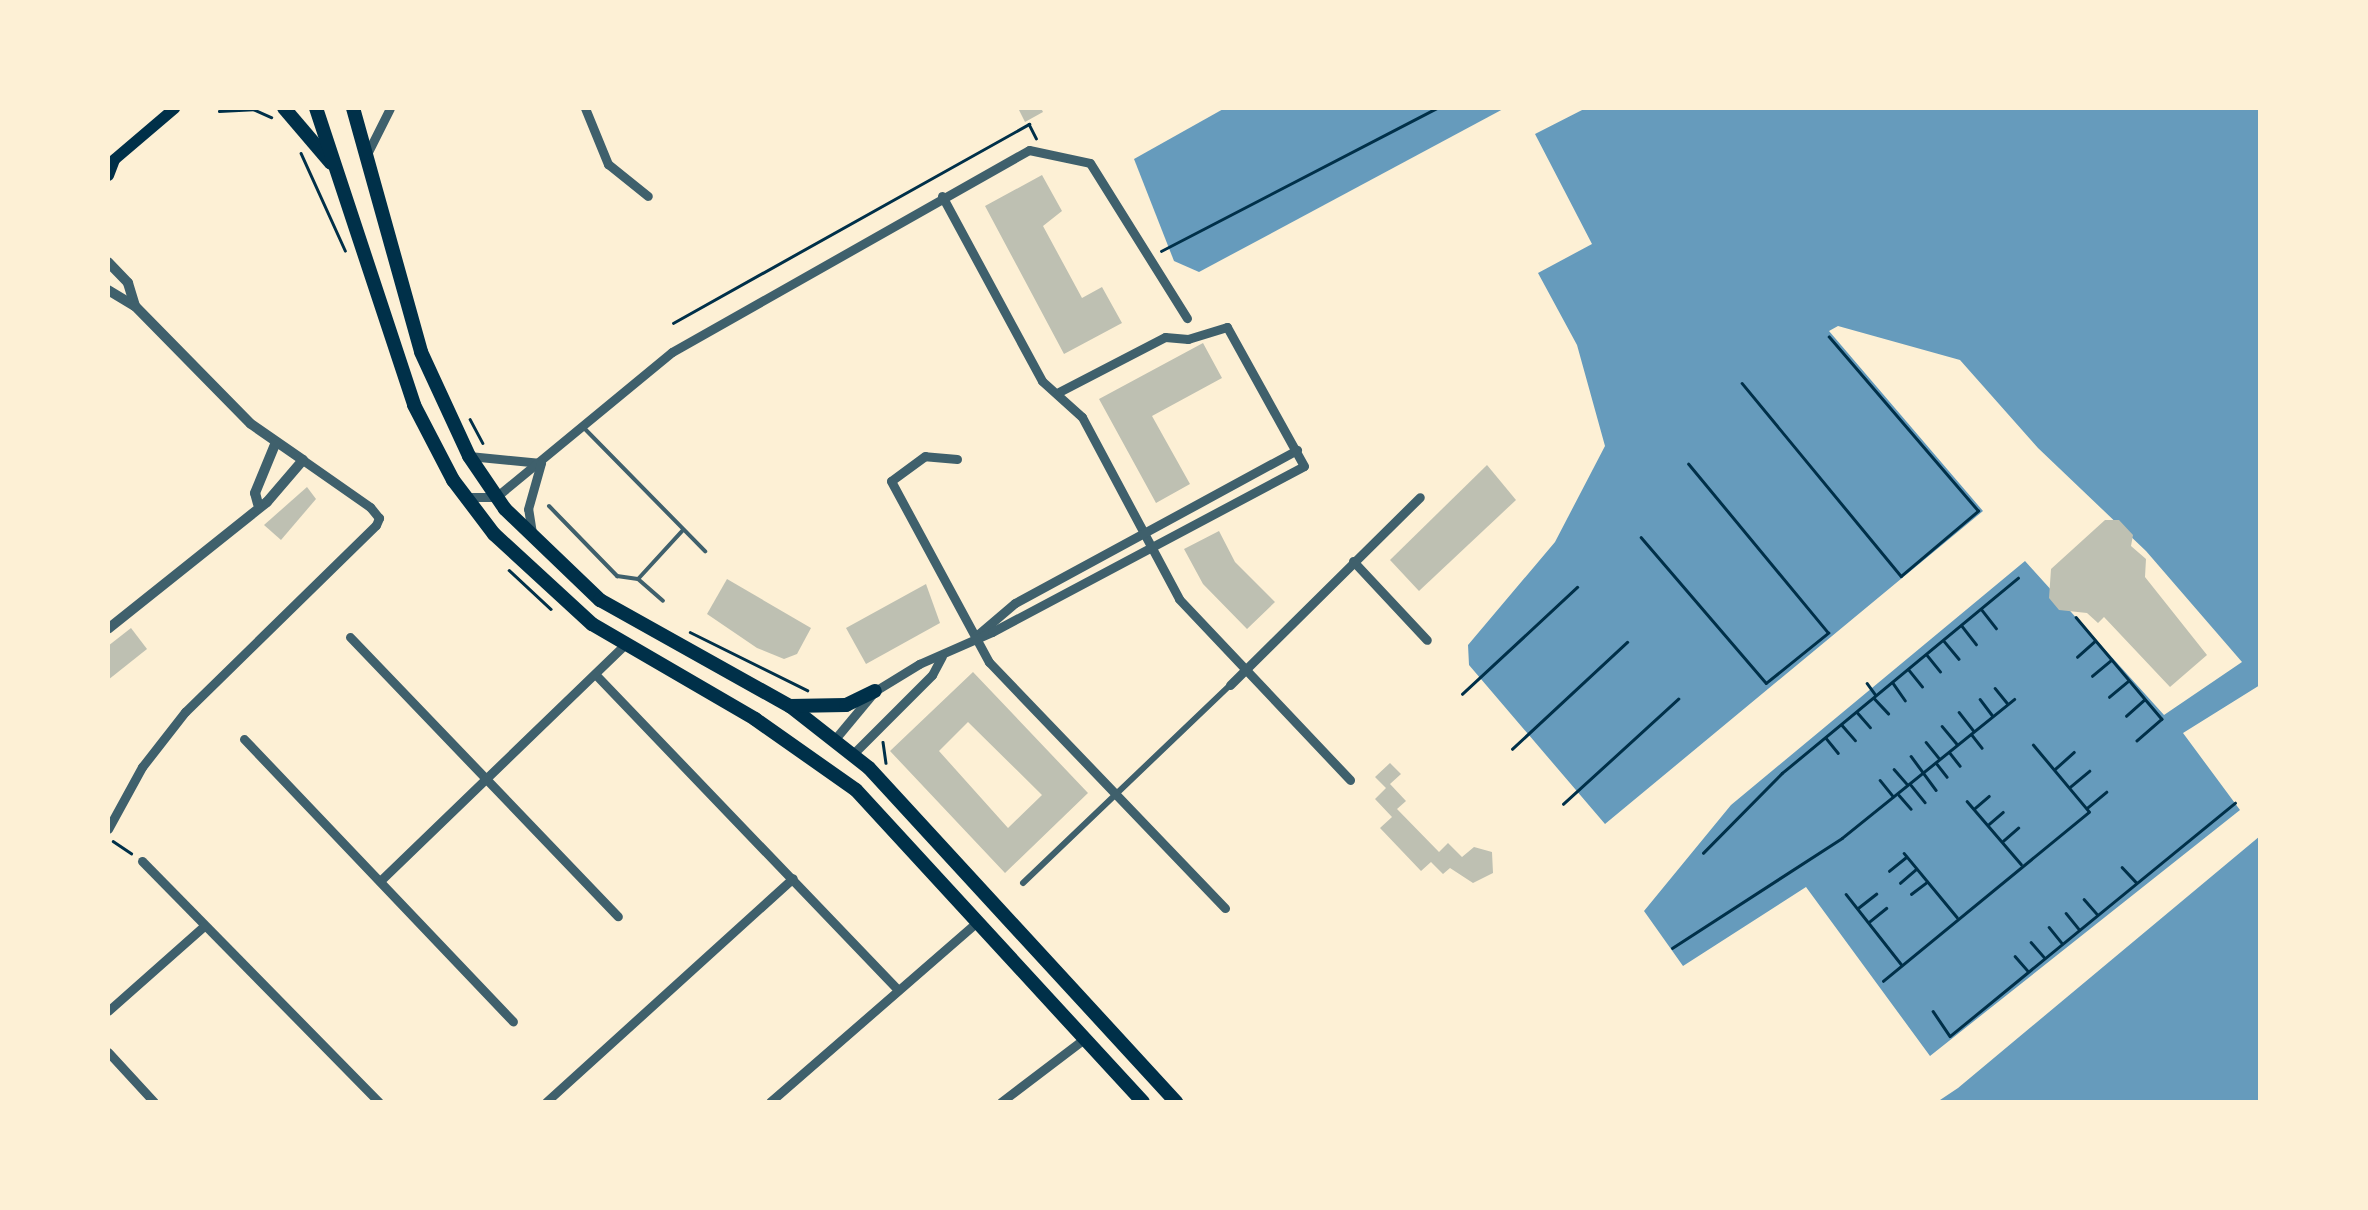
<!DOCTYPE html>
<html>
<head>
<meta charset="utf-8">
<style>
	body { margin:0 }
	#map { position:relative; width:2368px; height:1210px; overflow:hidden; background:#fdf0d5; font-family:"PT Sans",sans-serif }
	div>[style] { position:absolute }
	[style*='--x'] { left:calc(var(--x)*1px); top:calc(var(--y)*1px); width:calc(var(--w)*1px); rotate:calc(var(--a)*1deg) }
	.water>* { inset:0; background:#669bbc }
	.building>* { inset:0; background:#bec0b2 }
	.path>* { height:2.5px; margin:-1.25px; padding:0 1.25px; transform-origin:1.25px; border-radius:1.25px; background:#003049 }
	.service>* { height:4px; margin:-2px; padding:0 2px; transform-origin:2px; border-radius:2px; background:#3f606c }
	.pedestrian>* { height:6px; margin:-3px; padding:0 3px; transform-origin:3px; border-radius:3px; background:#3f606c }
	.minor>* { height:9px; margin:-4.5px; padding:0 4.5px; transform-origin:4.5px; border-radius:4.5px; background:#3f606c }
	.tertiary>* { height:10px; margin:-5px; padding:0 5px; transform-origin:5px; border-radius:5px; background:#3f606c }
	.secondary>* { height:11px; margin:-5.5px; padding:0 5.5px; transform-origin:5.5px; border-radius:5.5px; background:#003049 }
	.primary>* { height:14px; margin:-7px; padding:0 7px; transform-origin:7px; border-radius:7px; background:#003049 }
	span { translate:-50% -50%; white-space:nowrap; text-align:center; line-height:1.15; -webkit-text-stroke:10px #fdf0d5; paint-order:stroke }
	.frame { position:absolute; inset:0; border:110px solid #fdf0d5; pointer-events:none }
</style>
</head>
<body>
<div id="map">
	<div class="water">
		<i style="clip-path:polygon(1225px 108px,1505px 108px,1199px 272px,1174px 261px,1134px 159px)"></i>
		<i style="clip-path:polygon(1586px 108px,2260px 108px,2260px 685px,2183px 733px,2240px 810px,1930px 1056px,1806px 887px,1683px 966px,1644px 911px,1731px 805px,2025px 561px,2164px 715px,2242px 662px,2146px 551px,2038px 448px,1960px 360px,1838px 326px,1829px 331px,1983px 511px,1605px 824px,1469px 665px,1468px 645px,1555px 542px,1605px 446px,1577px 345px,1538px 273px,1592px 244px,1535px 134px)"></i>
		<i style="clip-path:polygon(2260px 836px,2260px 1102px,1937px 1102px,1958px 1088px)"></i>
	</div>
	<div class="building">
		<i style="clip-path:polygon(1018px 108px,1041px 108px,1043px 112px,1025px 122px)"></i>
		<i style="clip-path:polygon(1042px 175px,1062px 211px,1043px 226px,1082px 298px,1102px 287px,1122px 323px,1064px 354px,985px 206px)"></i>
		<i style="clip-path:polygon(1203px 343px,1222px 378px,1152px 416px,1190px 484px,1156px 503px,1099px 399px)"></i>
		<i style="clip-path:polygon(1487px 465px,1516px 500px,1419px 591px,1390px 560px)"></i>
		<i style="clip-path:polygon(307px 487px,316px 499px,281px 540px,264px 525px)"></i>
		<i style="clip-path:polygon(2105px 520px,2119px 520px,2133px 535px,2131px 546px,2146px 559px,2145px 577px,2207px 655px,2170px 687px,2104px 617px,2098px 623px,2087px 613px,2059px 610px,2049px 598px,2051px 569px)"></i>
		<i style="clip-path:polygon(1219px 531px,1235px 562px,1275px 602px,1247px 629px,1203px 584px,1184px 549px)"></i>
		<i style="clip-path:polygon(727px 579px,811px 628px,797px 654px,784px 659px,757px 648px,707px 614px)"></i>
		<i style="clip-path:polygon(926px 584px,940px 623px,866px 664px,846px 628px)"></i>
		<i style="clip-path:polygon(131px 628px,147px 649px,108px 680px,108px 646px)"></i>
		<i style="clip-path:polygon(evenodd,973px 672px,1088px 793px,1005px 873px,890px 751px,973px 672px,968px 722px,1042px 795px,1008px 828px,939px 751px,968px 722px)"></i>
		<i style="clip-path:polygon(1390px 763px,1401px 774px,1390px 784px,1406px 801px,1397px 809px,1439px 852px,1448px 843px,1462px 857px,1474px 847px,1492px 852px,1493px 873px,1473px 883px,1450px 868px,1443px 874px,1431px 862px,1421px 871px,1380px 828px,1392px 817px,1375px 799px,1386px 788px,1375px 777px)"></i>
	</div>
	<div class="path">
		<i style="--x:219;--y:111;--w:34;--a:-3"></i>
		<i style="--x:253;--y:109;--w:20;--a:24"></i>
		<i style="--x:301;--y:153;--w:107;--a:65.6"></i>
		<i style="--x:1161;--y:251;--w:311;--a:-27.4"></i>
		<i style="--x:673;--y:323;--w:408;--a:-29.2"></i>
		<i style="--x:1029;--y:124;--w:16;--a:63"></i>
		<i style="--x:1742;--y:383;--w:250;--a:50.5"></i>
		<i style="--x:1901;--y:576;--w:101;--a:-40.2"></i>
		<i style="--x:1978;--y:511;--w:229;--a:-130.6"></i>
		<i style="--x:470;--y:419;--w:27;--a:62"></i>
		<i style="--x:1641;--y:537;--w:192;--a:49.4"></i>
		<i style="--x:1766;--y:683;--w:80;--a:-38.9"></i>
		<i style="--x:1828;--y:633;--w:219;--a:-129.6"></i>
		<i style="--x:509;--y:570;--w:57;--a:42.9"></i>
		<i style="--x:1982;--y:610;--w:23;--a:52"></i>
		<i style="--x:2076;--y:617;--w:133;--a:49.9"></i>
		<i style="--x:2162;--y:719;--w:33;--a:139"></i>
		<i style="--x:1962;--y:626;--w:23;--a:52"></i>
		<i style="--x:690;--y:632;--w:131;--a:26.4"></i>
		<i style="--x:1944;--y:641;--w:23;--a:50"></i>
		<i style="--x:1927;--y:655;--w:21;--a:51"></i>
		<i style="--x:2077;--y:657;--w:24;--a:-42"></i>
		<i style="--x:1909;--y:670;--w:21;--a:51"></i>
		<i style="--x:2092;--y:676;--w:25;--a:-40"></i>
		<i style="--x:1867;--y:683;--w:14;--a:54"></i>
		<i style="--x:1893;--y:683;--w:21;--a:55"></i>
		<i style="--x:1995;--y:688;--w:19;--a:51"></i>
		<i style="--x:1462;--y:694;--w:157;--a:-42.9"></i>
		<i style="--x:2109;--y:697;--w:25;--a:-40"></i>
		<i style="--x:1874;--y:698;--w:21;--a:47"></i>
		<i style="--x:1980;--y:699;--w:20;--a:53"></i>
		<i style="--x:1857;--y:712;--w:20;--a:49"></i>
		<i style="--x:1959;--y:712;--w:23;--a:52"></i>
		<i style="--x:2126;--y:716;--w:24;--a:-42"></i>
		<i style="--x:1842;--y:725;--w:20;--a:49"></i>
		<i style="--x:1942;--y:726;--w:23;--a:50"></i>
		<i style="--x:1972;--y:735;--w:16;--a:52"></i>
		<i style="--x:1826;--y:738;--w:19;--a:51"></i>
		<i style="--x:883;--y:742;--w:21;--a:82"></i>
		<i style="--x:1926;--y:742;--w:21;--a:51"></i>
		<i style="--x:1512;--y:749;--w:157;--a:-42.9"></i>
		<i style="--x:1950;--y:753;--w:16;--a:52"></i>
		<i style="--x:1911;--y:756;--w:42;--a:53.7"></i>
		<i style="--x:1937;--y:764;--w:16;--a:52"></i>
		<i style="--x:1894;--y:769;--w:20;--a:49"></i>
		<i style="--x:2055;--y:769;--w:25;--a:-42"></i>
		<i style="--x:1880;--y:780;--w:21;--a:51"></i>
		<i style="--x:1911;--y:785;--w:22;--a:51"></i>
		<i style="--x:2070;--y:787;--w:25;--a:-40"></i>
		<i style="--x:1899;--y:795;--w:18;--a:49"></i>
		<i style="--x:1967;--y:801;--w:83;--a:49.4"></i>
		<i style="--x:1563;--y:804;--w:156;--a:-42.4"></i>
		<i style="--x:1975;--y:808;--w:18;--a:-41"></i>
		<i style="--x:2087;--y:808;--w:25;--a:-40"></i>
		<i style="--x:1989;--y:824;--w:18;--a:-41"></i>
		<i style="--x:113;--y:841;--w:22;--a:34"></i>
		<i style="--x:2003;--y:841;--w:20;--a:-41"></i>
		<i style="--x:1703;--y:853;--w:112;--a:-45.4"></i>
		<i style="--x:1782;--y:773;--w:306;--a:-39.6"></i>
		<i style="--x:1904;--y:853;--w:83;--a:50.4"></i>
		<i style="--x:2122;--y:867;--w:21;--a:47"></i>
		<i style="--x:1889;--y:871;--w:22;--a:-39"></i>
		<i style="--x:1900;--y:883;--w:21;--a:-41"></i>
		<i style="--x:1846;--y:894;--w:89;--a:51.8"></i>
		<i style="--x:1911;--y:894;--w:20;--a:-37"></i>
		<i style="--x:2084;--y:899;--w:20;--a:49"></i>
		<i style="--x:1858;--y:908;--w:23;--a:-38"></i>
		<i style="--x:2066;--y:913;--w:21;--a:51"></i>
		<i style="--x:1869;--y:922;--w:22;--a:-39"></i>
		<i style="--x:2049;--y:927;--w:21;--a:51"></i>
		<i style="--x:2031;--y:942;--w:20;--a:49"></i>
		<i style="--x:1672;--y:948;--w:202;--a:-32.9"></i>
		<i style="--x:1842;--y:838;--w:221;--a:-38.9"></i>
		<i style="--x:2015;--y:956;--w:20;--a:49"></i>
		<i style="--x:1883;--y:981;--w:266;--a:-39.4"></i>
		<i style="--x:2089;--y:812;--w:87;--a:-129.9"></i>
		<i style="--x:1933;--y:1011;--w:30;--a:56"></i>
		<i style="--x:1950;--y:1036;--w:368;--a:-39.3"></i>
	</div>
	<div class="service">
		<i style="--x:584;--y:428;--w:173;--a:45.5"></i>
		<i style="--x:549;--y:506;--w:98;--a:45.8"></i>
		<i style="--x:617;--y:576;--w:21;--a:8"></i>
		<i style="--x:638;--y:579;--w:33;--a:41"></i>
		<i style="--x:639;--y:578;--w:65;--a:-47.5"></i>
	</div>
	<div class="pedestrian">
		<i style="--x:1023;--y:883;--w:286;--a:-43.7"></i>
	</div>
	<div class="minor">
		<i style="--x:585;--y:108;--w:61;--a:67.7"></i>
		<i style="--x:608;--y:164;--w:51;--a:38.7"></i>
		<i style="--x:367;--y:154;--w:51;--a:-63.4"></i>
		<i style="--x:942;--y:196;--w:210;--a:61.6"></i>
		<i style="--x:1042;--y:381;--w:54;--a:42"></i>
		<i style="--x:1082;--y:417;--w:206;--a:61.9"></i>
		<i style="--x:1179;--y:599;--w:249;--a:46.6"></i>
		<i style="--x:469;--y:456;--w:72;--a:5.6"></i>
		<i style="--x:957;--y:459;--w:32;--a:-175"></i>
		<i style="--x:925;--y:456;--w:42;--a:143.7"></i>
		<i style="--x:891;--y:481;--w:206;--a:61.6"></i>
		<i style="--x:989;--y:662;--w:341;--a:46.2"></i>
		<i style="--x:466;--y:497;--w:30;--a:0"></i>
		<i style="--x:496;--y:497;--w:228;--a:-39.5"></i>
		<i style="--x:672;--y:352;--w:410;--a:-29.5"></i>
		<i style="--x:1029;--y:150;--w:62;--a:12"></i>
		<i style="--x:1090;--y:163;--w:183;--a:58"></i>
		<i style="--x:532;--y:533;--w:24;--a:-99"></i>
		<i style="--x:528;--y:509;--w:48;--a:-74.2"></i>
		<i style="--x:1353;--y:561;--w:108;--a:46.9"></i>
		<i style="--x:350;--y:637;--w:387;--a:46.2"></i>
		<i style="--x:975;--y:637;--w:52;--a:-40.4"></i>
		<i style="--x:1015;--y:603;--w:321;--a:-28.5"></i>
		<i style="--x:596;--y:675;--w:436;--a:46.2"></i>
		<i style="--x:1230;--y:685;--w:267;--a:-44.7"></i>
		<i style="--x:244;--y:739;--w:390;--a:46.4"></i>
		<i style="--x:835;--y:739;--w:62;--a:-50.2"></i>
		<i style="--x:875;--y:691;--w:52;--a:-31.5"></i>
		<i style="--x:919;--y:664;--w:80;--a:-23.7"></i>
		<i style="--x:992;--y:632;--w:353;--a:-28"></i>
		<i style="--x:1304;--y:466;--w:159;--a:-119"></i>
		<i style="--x:1227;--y:327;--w:41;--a:162.9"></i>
		<i style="--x:1188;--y:339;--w:23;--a:-175"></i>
		<i style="--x:1165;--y:337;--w:119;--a:152.6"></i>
		<i style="--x:853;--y:754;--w:112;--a:-45"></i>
		<i style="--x:932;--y:675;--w:21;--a:-62"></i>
		<i style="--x:108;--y:829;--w:71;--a:-61.3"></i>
		<i style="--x:142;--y:767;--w:70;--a:-52"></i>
		<i style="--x:185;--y:712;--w:267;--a:-44.4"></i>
		<i style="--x:376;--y:525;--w:8;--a:-67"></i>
		<i style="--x:379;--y:518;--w:14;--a:-129"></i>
		<i style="--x:370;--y:507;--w:82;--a:-145"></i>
		<i style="--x:142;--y:861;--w:338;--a:45.5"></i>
		<i style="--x:380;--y:881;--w:339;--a:-44"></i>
		<i style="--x:108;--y:1011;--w:128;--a:-41.5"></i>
		<i style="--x:108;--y:1052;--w:68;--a:47.4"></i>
		<i style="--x:546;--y:1102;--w:333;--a:-42.2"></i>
		<i style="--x:770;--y:1102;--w:273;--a:-41"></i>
		<i style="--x:1001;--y:1102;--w:104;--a:-37.2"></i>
	</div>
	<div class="tertiary">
		<i style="--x:108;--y:262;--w:29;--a:46"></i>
		<i style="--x:128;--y:283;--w:24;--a:73"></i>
		<i style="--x:108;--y:290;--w:31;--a:31"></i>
		<i style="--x:135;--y:306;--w:165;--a:45.5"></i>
		<i style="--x:251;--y:424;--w:63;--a:34.7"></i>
		<i style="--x:303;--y:460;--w:55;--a:130.6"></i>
		<i style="--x:267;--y:502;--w:203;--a:141.4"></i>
		<i style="--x:258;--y:504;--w:11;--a:-105"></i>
		<i style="--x:255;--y:493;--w:55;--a:-67.6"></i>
	</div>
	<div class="secondary">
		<i style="--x:108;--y:175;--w:17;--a:-69"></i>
		<i style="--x:114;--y:159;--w:79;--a:-40.4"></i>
	</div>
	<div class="primary">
		<i style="--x:284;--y:108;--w:72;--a:49.5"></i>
		<i style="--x:316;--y:108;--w:313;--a:71.7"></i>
		<i style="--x:414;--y:405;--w:85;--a:62.5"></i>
		<i style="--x:453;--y:480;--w:68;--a:52.8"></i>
		<i style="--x:494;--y:534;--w:133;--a:42.6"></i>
		<i style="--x:592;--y:624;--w:189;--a:30.2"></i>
		<i style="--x:755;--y:719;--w:123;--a:35.1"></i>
		<i style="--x:856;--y:790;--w:424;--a:47.4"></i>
		<i style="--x:353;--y:108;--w:253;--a:74.4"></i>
		<i style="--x:421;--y:352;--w:115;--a:65.2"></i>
		<i style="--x:469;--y:456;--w:64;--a:55.8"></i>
		<i style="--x:505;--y:509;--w:132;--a:43.8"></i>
		<i style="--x:600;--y:600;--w:218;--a:29.2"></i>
		<i style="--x:790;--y:706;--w:100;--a:38.1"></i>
		<i style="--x:869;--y:768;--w:454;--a:47.4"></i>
		<i style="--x:790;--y:706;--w:56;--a:-1"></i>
		<i style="--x:846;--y:705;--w:32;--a:-26"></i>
	</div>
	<div class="frame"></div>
</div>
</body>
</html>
